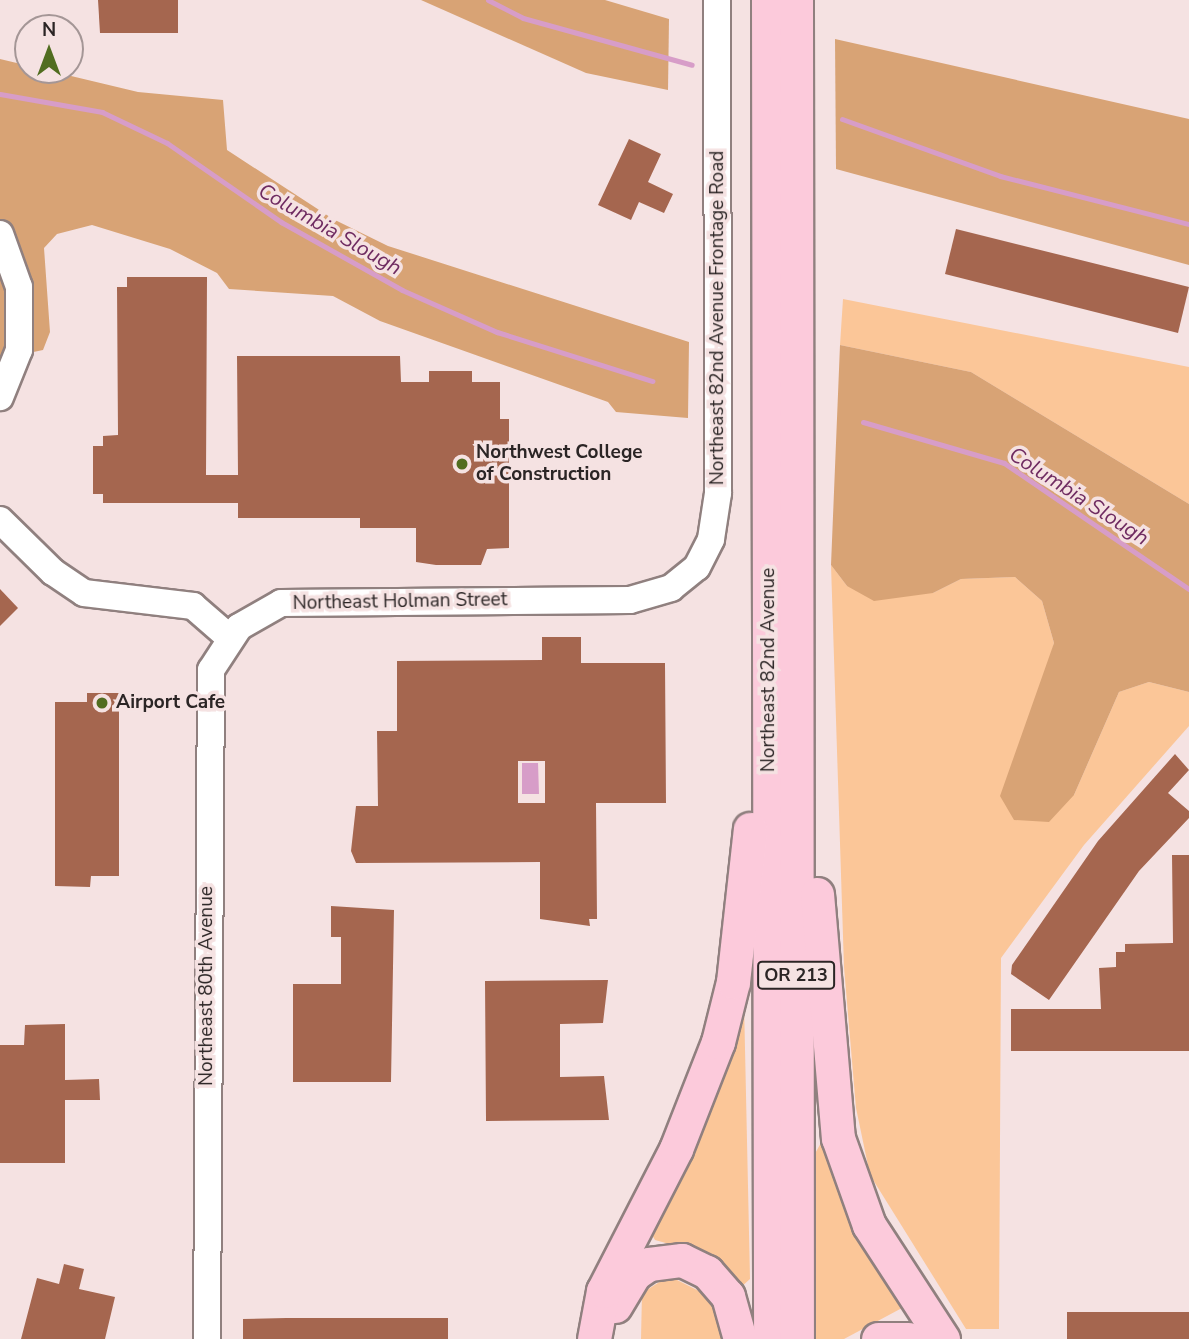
<!DOCTYPE html>
<html>
<head>
<meta charset="utf-8">
<style>
	body { margin:0 }
	#map { position:relative; width:1189px; height:1339px; overflow:hidden; background:#f5e2e2; font-family:"Nunito Sans",sans-serif }
	div>[style] { position:absolute }
	[style*='--x'] { left:calc(var(--x)*1px); top:calc(var(--y)*1px); width:calc(var(--w)*1px); rotate:calc(var(--a)*1deg) }
	.green>* { inset:0; background:#fbc698 }
	.forest>* { inset:0; background:#d8a375 }
	.water>* { inset:0; background:#d79dc8 }
	.stream>* { height:5px; margin:-2.5px; padding:0 2.5px; transform-origin:2.5px; border-radius:2.5px; background:#d79dc8 }
	.building>* { inset:0; background:#a5664f }
	.roads { filter:drop-shadow(2px 0 #90807f) drop-shadow(-2px 0 #90807f) drop-shadow(0 2px #90807f) drop-shadow(0 -2px #90807f) }
	.minor>* { height:26px; margin:-13px; padding:0 13px; transform-origin:13px; border-radius:13px; background:#fff }
	.major>* { height:33px; margin:-16.5px; padding:0 16.5px; transform-origin:16.5px; border-radius:16.5px; background:#fccadb }
	.dots>* { width:19px; height:19px; translate:-50% -50%; box-sizing:border-box; border:4px solid #f5e2e2; border-radius:50% }
	span { translate:-50% -50%; white-space:nowrap; text-align:center; line-height:1.15; -webkit-text-stroke:7px #f5e2e2; paint-order:stroke }
	.shield-label span { padding:2px 5px; background:#f5e2e2; border:2px solid; border-radius:5px; -webkit-text-stroke-width:0 }
	.shield-label { font-size:18px; color:#2b2525; font-weight:700 }
	.street-label { font-size:19px; color:#2b2525 }
	.poi-label { font-size:19px; color:#2b2525; font-weight:700 }
	.left { translate:0 -50%; text-align:left }
	.water-label { font-size:21px; color:#6f2b61; font-style:italic }
	.north { position:absolute; left:14px; top:14px; width:70px; height:70px; box-sizing:border-box; background:#f5e2e2; border:2px solid #a49696; border-radius:50%; rotate:0deg; font-size:19px; font-weight:700; line-height:28px; text-align:center; color:#2b2525 }
	.north::after { content:''; display:block; margin:auto; width:24px; height:32px; background:#516d20; clip-path:polygon(50% 0,100% 100%,50% 72%,0 100%) }
</style>
</head>
<body>
<div id="map">
	<div class="green">
		<i style="clip-path:polygon(843px 299px,1189px 367px,1189px 504px,971px 372px,840px 345px)"></i>
		<i style="clip-path:polygon(831px 565px,847px 586px,933px 593px,961px 579px,1015px 577px,1042px 601px,1054px 643px,1041px 694px,1074px 795px,1119px 692px,1149px 682px,1189px 692px,1189px 726px,1084px 845px,1001px 958px,999px 1329px,966px 1329px,870px 1175px,856px 1108px,844px 967px)"></i>
		<i style="clip-path:polygon(744px 1002px,750px 1279px,740px 1288px,698px 1252px,655px 1240px,648px 1228px)"></i>
		<i style="clip-path:polygon(822px 1141px,859px 1234px,902px 1308px,844px 1339px,816px 1339px,812px 1159px)"></i>
		<i style="clip-path:polygon(669px 1276px,709px 1296px,724px 1339px,641px 1339px,642px 1293px)"></i>
	</div>
	<div class="forest">
		<i style="clip-path:polygon(421px 0,605px 0,669px 19px,668px 90px,586px 73px)"></i>
		<i style="clip-path:polygon(835px 39px,1189px 119px,1189px 265px,836px 169px)"></i>
		<i style="clip-path:polygon(0 59px,138px 92px,223px 100px,227px 150px,333px 219px,388px 246px,689px 342px,688px 418px,616px 412px,608px 402px,380px 321px,333px 296px,229px 289px,217px 273px,170px 249px,92px 225px,57px 234px,44px 248px,50px 332px,43px 350px,0 359px)"></i>
		<i style="clip-path:polygon(840px 345px,971px 372px,1189px 504px,1189px 692px,1149px 682px,1119px 692px,1074px 795px,1049px 822px,1014px 820px,1000px 796px,1054px 643px,1042px 601px,1015px 577px,961px 579px,933px 593px,874px 601px,847px 586px,831px 565px)"></i>
	</div>
	<div class="water">
		<i style="clip-path:polygon(522px 763px,538px 763px,539px 794px,522px 794px)"></i>
	</div>
	<div class="stream">
		<i style="--x:488;--y:0;--w:39;--a:27"></i>
		<i style="--x:523;--y:18;--w:175;--a:15.5"></i>
		<i style="--x:0;--y:94;--w:104;--a:10"></i>
		<i style="--x:102;--y:112;--w:72;--a:25.5"></i>
		<i style="--x:167;--y:143;--w:139;--a:34.7"></i>
		<i style="--x:281;--y:222;--w:139;--a:29.3"></i>
		<i style="--x:402;--y:290;--w:104;--a:23.9"></i>
		<i style="--x:497;--y:332;--w:163;--a:17.5"></i>
		<i style="--x:842;--y:119;--w:168;--a:19.8"></i>
		<i style="--x:1000;--y:176;--w:195;--a:14.3"></i>
		<i style="--x:863;--y:422;--w:147;--a:16.2"></i>
		<i style="--x:1004;--y:463;--w:224;--a:34.3"></i>
	</div>
	<div class="building">
		<i style="clip-path:polygon(98px 0,178px 0,178px 33px,100px 33px)"></i>
		<i style="clip-path:polygon(629px 139px,661px 154px,648px 182px,673px 194px,664px 213px,639px 202px,631px 220px,598px 205px)"></i>
		<i style="clip-path:polygon(956px 229px,1189px 287px,1178px 333px,945px 274px)"></i>
		<i style="clip-path:polygon(127px 277px,207px 277px,206px 475px,238px 475px,237px 356px,400px 356px,401px 382px,429px 382px,429px 371px,472px 371px,472px 382px,500px 382px,500px 419px,509px 419px,509px 548px,487px 549px,481px 565px,436px 565px,416px 562px,416px 528px,360px 528px,360px 518px,238px 518px,238px 503px,103px 503px,103px 494px,93px 494px,93px 446px,103px 446px,103px 436px,118px 435px,117px 287px,127px 287px)"></i>
		<i style="clip-path:polygon(0 589px,18px 608px,0 626px)"></i>
		<i style="clip-path:polygon(evenodd,542px 637px,581px 637px,581px 663px,665px 663px,666px 803px,596px 803px,597px 919px,589px 919px,590px 926px,540px 919px,540px 862px,356px 863px,351px 851px,356px 806px,378px 806px,377px 731px,397px 731px,397px 661px,542px 660px,542px 637px,518px 761px,545px 761px,545px 803px,518px 803px,518px 761px)"></i>
		<i style="clip-path:polygon(87px 693px,119px 693px,119px 876px,91px 876px,90px 887px,55px 886px,55px 702px,87px 702px)"></i>
		<i style="clip-path:polygon(1175px 754px,1189px 770px,1168px 793px,1189px 811px,1189px 818px,1139px 871px,1049px 1000px,1011px 974px,1012px 965px,1098px 841px)"></i>
		<i style="clip-path:polygon(1172px 855px,1189px 855px,1189px 1051px,1011px 1051px,1011px 1009px,1101px 1009px,1099px 968px,1116px 967px,1116px 952px,1125px 952px,1125px 944px,1173px 943px)"></i>
		<i style="clip-path:polygon(331px 906px,394px 910px,391px 1082px,293px 1082px,293px 984px,341px 984px,341px 937px,331px 937px)"></i>
		<i style="clip-path:polygon(608px 980px,603px 1023px,560px 1024px,560px 1077px,604px 1076px,609px 1120px,486px 1121px,485px 981px)"></i>
		<i style="clip-path:polygon(65px 1024px,65px 1080px,99px 1079px,100px 1100px,65px 1100px,65px 1163px,0 1163px,0 1045px,24px 1045px,25px 1025px)"></i>
		<i style="clip-path:polygon(64px 1264px,84px 1269px,79px 1289px,115px 1297px,105px 1339px,21px 1339px,37px 1278px,59px 1284px)"></i>
		<i style="clip-path:polygon(1067px 1312px,1189px 1312px,1189px 1339px,1067px 1339px)"></i>
		<i style="clip-path:polygon(286px 1318px,448px 1318px,448px 1339px,243px 1339px,243px 1319px)"></i>
	</div>
	<div class="roads">
		<div class="minor">
			<i style="--x:0;--y:234;--w:56;--a:70.3"></i>
			<i style="--x:19;--y:287;--w:63;--a:90"></i>
			<i style="--x:19;--y:350;--w:51;--a:112"></i>
			<i style="--x:0;--y:520;--w:74;--a:44.5"></i>
			<i style="--x:53;--y:572;--w:37;--a:34"></i>
			<i style="--x:84;--y:593;--w:110;--a:6.8"></i>
			<i style="--x:193;--y:606;--w:49;--a:40.9"></i>
			<i style="--x:207;--y:1339;--w:669;--a:-89.66"></i>
			<i style="--x:211;--y:670;--w:51;--a:-56.9"></i>
			<i style="--x:239;--y:627;--w:48;--a:-29.7"></i>
			<i style="--x:281;--y:603;--w:349;--a:-0.5"></i>
			<i style="--x:630;--y:600;--w:43;--a:-16.3"></i>
			<i style="--x:671;--y:588;--w:33;--a:-39"></i>
			<i style="--x:697;--y:567;--w:31;--a:-63"></i>
			<i style="--x:711;--y:539;--w:47;--a:-81.3"></i>
			<i style="--x:718;--y:493;--w:493;--a:-90.1"></i>
		</div>
		<div class="major">
			<i style="--x:768;--y:0;--w:1339;--a:89.91"></i>
			<i style="--x:796;--y:0;--w:1339;--a:89.96"></i>
			<i style="--x:817;--y:894;--w:245;--a:85.1"></i>
			<i style="--x:838;--y:1138;--w:92;--a:70.4"></i>
			<i style="--x:869;--y:1225;--w:136;--a:57"></i>
			<i style="--x:615;--y:1306;--w:37;--a:-59"></i>
			<i style="--x:634;--y:1274;--w:18;--a:-34"></i>
			<i style="--x:649;--y:1264;--w:33;--a:-7"></i>
			<i style="--x:682;--y:1260;--w:28;--a:26"></i>
			<i style="--x:707;--y:1272;--w:32;--a:49"></i>
			<i style="--x:728;--y:1296;--w:45;--a:74.4"></i>
			<i style="--x:594;--y:1339;--w:49;--a:-79.4"></i>
			<i style="--x:603;--y:1291;--w:160;--a:-62.8"></i>
			<i style="--x:676;--y:1149;--w:115;--a:-68.6"></i>
			<i style="--x:718;--y:1042;--w:62;--a:-76"></i>
			<i style="--x:733;--y:982;--w:154;--a:-83.7"></i>
			<i style="--x:878;--y:1339;--w:30;--a:0"></i>
		</div>
	</div>
	<div class="dots">
		<i style="left:462px;top:464px;background:#516d20"></i>
		<i style="left:102px;top:703px;background:#516d20"></i>
	</div>
	<div class="shield-label">
		<span style="left:796px;top:975px">OR 213</span>
	</div>
	<div class="street-label">
		<span style="left:718px;top:318px;rotate:-90deg">Northeast 82nd Avenue Frontage Road</span>
		<span style="left:400px;top:602px;rotate:-1deg">Northeast Holman Street</span>
		<span style="left:769px;top:670px;rotate:-90deg">Northeast 82nd Avenue</span>
		<span style="left:207px;top:986px;rotate:-90deg">Northeast 80th Avenue</span>
	</div>
	<div class="poi-label">
		<span class="left" style="left:476px;top:464px">Northwest College<br>of Construction</span>
		<span class="left" style="left:116px;top:703px">Airport Cafe</span>
	</div>
	<div class="water-label">
		<span style="left:330px;top:229px;rotate:30deg">Columbia Slough</span>
		<span style="left:1079px;top:496px;rotate:33deg">Columbia Slough</span>
	</div>
	<div class="north">N</div>
</div>
</body>
</html>
